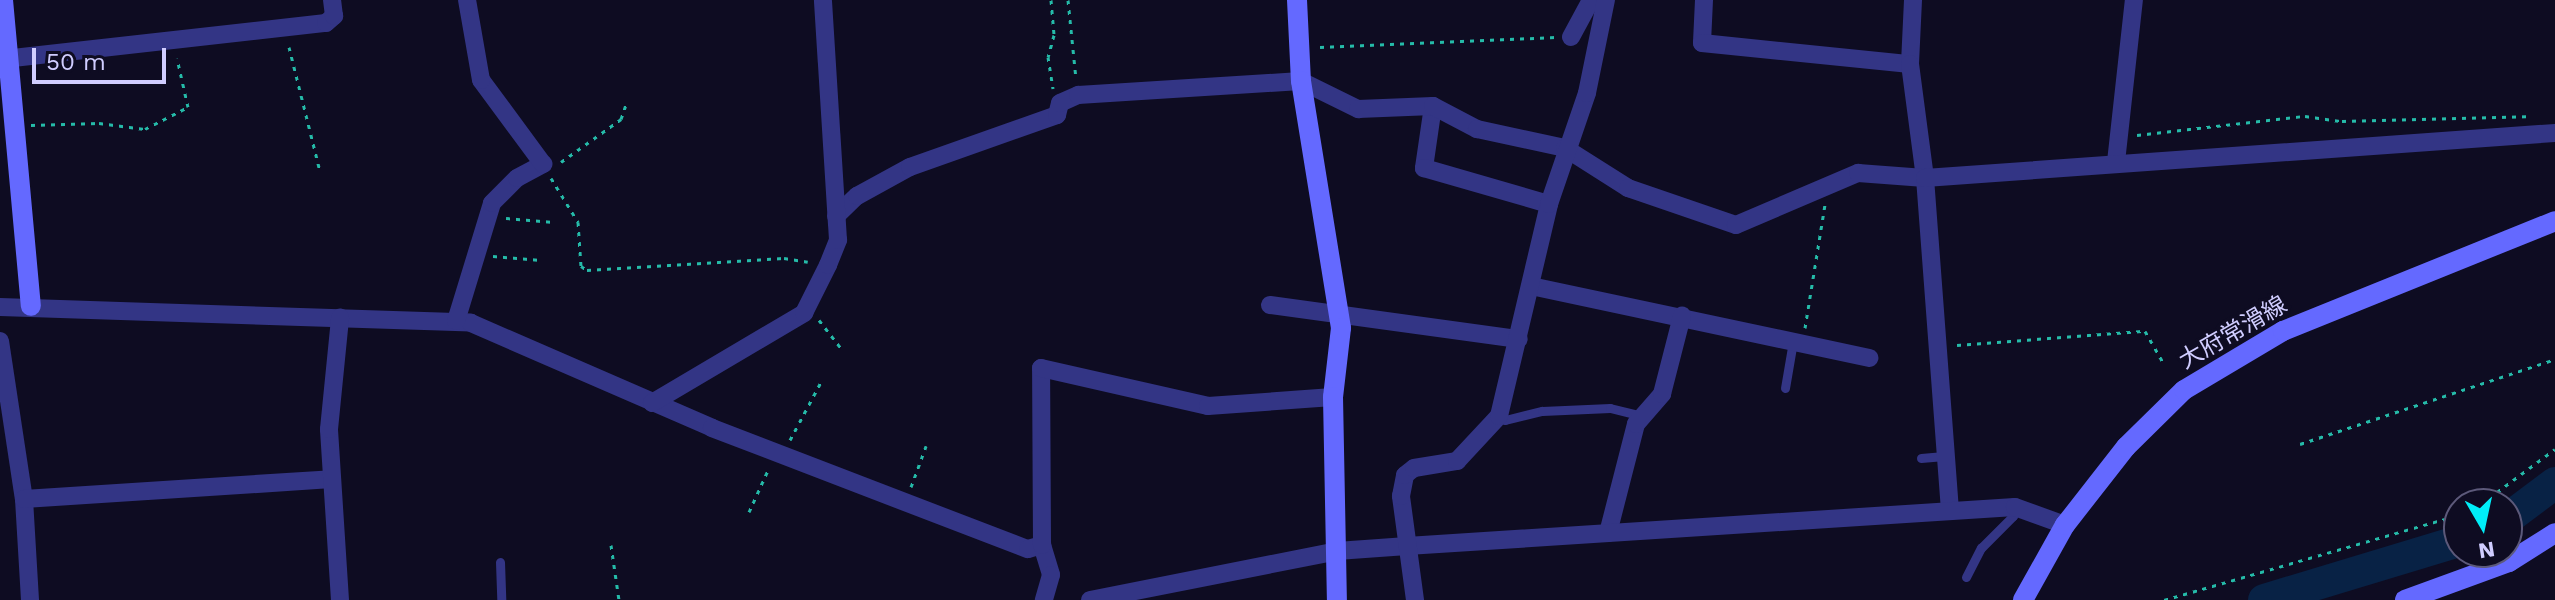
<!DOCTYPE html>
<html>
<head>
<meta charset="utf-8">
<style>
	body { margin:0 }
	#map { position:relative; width:2555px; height:600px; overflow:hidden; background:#0e0c22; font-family:"Work Sans","Noto Sans JP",sans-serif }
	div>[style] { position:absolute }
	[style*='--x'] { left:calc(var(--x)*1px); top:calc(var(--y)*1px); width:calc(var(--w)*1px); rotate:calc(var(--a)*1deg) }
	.river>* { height:32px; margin:-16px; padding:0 16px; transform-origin:16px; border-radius:16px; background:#082245 }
	.path>* { height:3px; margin-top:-1.5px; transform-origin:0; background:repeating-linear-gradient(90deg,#25bba9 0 4px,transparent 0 10px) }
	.lane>* { height:9px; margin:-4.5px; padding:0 4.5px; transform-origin:4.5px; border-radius:4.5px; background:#333585 }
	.street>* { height:18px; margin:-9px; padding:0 9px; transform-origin:9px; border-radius:9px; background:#333585 }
	.secondary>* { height:20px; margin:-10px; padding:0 10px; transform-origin:10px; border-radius:10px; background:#6469ff }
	span { translate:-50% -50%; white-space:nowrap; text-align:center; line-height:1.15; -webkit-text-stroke:6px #0e0c22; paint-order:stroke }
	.street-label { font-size:24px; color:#d0cdff }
	.north { position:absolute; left:2443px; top:488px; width:80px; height:80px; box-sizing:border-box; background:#0e0c22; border:2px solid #5c597a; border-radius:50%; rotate:171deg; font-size:22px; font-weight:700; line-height:32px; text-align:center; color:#d0cdff }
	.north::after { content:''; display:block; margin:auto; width:28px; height:36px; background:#00eef8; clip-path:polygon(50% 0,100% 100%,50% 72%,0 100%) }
	.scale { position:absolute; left:32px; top:48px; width:134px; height:36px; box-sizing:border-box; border:4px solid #d0cdff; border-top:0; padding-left:10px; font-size:24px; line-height:28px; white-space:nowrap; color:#d0cdff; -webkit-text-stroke:6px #0e0c22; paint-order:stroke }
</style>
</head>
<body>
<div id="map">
	<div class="river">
		<i style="--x:2507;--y:519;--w:60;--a:-36.9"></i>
		<i style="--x:2264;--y:600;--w:204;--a:-16.8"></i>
	</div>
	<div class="path">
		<i style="--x:1051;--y:0;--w:35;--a:85"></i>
		<i style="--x:1054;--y:35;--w:23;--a:105"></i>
		<i style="--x:1048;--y:57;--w:32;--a:81"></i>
		<i style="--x:1068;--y:0;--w:79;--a:84.2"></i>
		<i style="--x:289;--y:47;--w:128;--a:76"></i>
		<i style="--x:1320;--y:47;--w:236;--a:-2.4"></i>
		<i style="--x:31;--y:125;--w:68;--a:-1.7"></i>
		<i style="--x:99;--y:123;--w:46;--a:7.4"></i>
		<i style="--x:145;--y:129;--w:48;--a:-27.1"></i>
		<i style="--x:188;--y:107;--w:50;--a:-102.7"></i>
		<i style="--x:2137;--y:135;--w:169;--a:-6.5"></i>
		<i style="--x:2305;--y:116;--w:37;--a:8"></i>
		<i style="--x:2342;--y:121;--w:185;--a:-1.5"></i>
		<i style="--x:561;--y:162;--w:74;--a:-35.6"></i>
		<i style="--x:621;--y:119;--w:18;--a:-71"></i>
		<i style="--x:551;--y:178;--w:52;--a:58.5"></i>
		<i style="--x:578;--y:222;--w:44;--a:86.1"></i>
		<i style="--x:581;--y:266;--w:7;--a:34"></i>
		<i style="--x:587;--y:270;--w:197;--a:-3.5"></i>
		<i style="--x:784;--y:258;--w:24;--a:9"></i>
		<i style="--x:506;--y:218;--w:48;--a:4.8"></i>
		<i style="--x:493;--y:256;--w:48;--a:4.8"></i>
		<i style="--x:819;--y:320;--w:36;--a:52"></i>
		<i style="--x:1805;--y:328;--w:125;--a:-80.8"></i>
		<i style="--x:1957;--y:345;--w:189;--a:-4.3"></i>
		<i style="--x:2145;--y:331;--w:36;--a:60"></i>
		<i style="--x:790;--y:440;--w:68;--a:-61.9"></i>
		<i style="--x:2300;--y:444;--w:269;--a:-18.4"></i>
		<i style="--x:911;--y:487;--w:44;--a:-69.9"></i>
		<i style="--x:2481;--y:504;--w:92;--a:-36.6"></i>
		<i style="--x:749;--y:512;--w:48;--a:-65.6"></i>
		<i style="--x:611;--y:545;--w:56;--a:81.7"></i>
		<i style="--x:2164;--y:600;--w:307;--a:-16.1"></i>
	</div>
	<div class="lane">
		<i style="--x:1785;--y:388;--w:48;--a:-80.3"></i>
		<i style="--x:1499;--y:416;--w:7;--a:34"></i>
		<i style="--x:1505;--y:420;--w:38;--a:-14"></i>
		<i style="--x:1542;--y:411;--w:68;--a:-2.5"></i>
		<i style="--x:1610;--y:408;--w:34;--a:14"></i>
		<i style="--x:1921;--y:458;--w:23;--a:-5"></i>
		<i style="--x:500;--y:562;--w:38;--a:88"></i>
		<i style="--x:1966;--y:577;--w:33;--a:-63"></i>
		<i style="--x:1981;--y:548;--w:45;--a:-45"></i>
		<i style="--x:2013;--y:516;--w:9;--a:-77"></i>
	</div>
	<div class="street">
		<i style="--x:1704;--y:0;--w:43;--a:92.7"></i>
		<i style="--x:1702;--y:43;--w:209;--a:5.8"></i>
		<i style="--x:1913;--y:0;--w:64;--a:92.7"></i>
		<i style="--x:1910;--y:64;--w:115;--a:82.5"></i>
		<i style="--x:1925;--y:178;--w:332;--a:85.7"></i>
		<i style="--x:1571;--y:37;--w:42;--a:-61.6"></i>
		<i style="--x:4;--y:59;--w:324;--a:-6.4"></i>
		<i style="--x:326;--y:23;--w:11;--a:-41"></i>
		<i style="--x:334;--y:16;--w:16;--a:-97"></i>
		<i style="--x:1433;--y:106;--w:63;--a:98.3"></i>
		<i style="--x:1424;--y:168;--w:130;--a:16.1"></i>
		<i style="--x:2116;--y:162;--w:163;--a:-83.7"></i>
		<i style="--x:836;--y:216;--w:29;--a:-44"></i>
		<i style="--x:857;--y:196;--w:60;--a:-28.7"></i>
		<i style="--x:910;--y:167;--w:156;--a:-19.5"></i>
		<i style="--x:1057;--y:115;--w:12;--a:-76"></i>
		<i style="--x:1060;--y:103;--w:20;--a:-24"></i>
		<i style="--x:1078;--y:95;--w:223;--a:-3.6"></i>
		<i style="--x:1301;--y:81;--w:64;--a:26.2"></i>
		<i style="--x:1358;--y:109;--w:75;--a:-2.3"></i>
		<i style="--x:1433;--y:106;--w:50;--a:27.6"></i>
		<i style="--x:1477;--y:129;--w:90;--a:12.2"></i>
		<i style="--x:1565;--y:148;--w:75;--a:32.4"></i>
		<i style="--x:1628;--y:188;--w:114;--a:18.9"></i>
		<i style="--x:1736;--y:225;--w:133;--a:-23.1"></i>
		<i style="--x:1858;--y:173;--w:67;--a:4.3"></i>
		<i style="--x:1925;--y:178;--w:632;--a:-4.09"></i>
		<i style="--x:1531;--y:286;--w:346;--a:12"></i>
		<i style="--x:1270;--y:305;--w:251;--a:7.8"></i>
		<i style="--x:0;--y:307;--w:471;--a:1.9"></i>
		<i style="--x:471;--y:323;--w:263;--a:23.5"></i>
		<i style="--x:712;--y:428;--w:338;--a:21"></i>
		<i style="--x:1028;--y:549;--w:15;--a:-16"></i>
		<i style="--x:1042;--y:545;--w:31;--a:73"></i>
		<i style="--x:1051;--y:575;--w:26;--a:106"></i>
		<i style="--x:456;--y:321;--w:123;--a:-73"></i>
		<i style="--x:492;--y:203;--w:35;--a:-45"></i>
		<i style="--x:517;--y:178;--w:30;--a:-28"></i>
		<i style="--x:543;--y:164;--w:104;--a:-126.4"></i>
		<i style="--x:481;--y:80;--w:81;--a:-99.9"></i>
		<i style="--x:0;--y:341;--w:160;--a:81.4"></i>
		<i style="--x:24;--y:499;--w:101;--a:86.6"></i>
		<i style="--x:652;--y:403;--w:177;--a:-30.6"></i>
		<i style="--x:804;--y:313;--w:54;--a:-63.4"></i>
		<i style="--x:828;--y:265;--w:27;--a:-68"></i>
		<i style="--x:838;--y:240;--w:240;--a:-93.6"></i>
		<i style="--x:24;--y:499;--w:308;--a:-3.7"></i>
		<i style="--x:1608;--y:533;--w:113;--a:-75.6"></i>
		<i style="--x:1636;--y:424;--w:40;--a:-49"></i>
		<i style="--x:1662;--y:394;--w:81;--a:-75.6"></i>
		<i style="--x:1042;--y:545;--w:177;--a:-90.3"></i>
		<i style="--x:1041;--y:368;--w:171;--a:12.8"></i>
		<i style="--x:1208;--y:406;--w:125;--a:-4.1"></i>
		<i style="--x:340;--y:600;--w:171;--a:-93.7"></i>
		<i style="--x:329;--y:429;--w:112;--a:-84.3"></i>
		<i style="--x:1090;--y:600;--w:252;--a:-11.2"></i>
		<i style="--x:1337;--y:551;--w:70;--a:-4.1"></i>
		<i style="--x:1407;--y:546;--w:609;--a:-3.67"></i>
		<i style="--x:2015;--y:507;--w:53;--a:19.8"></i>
		<i style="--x:1415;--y:600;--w:105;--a:-97.7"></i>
		<i style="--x:1401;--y:496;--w:21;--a:-79"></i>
		<i style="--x:1405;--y:475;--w:11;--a:-38"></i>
		<i style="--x:1414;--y:468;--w:44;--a:-9.2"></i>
		<i style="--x:1457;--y:461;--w:62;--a:-47"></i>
		<i style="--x:1499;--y:416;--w:218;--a:-76.7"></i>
		<i style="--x:1549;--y:204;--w:117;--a:-71.1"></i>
		<i style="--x:1587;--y:93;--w:95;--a:-78.5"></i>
	</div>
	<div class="secondary">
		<i style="--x:3;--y:0;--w:307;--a:84.8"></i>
		<i style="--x:1297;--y:0;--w:81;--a:87.2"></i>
		<i style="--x:1301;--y:81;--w:250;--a:80.8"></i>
		<i style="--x:1341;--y:328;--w:69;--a:96.6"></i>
		<i style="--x:1333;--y:397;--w:203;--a:88.9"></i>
		<i style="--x:2023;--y:600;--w:86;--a:-60.8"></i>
		<i style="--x:2065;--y:525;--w:99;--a:-52"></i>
		<i style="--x:2126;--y:447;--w:81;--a:-44.5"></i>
		<i style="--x:2184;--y:390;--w:115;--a:-30.8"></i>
		<i style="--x:2283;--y:331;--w:293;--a:-22"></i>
		<i style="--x:2405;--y:600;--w:111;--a:-20.1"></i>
		<i style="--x:2509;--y:562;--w:54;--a:-32.2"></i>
	</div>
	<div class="street-label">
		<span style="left:2233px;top:333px;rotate:-30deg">大府常滑線</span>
	</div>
	<div class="north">N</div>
	<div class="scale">50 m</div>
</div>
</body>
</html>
